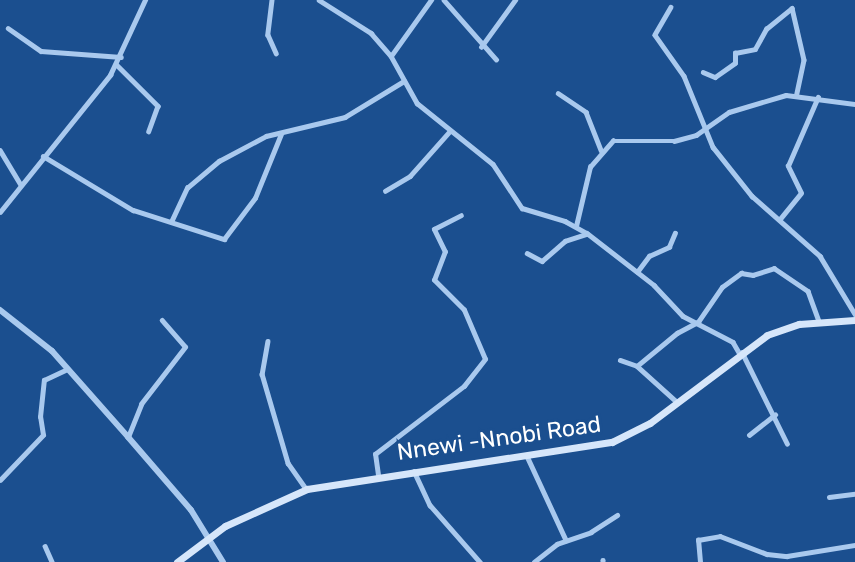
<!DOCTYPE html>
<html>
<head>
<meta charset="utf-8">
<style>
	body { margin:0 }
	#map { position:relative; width:855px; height:562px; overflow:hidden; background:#1b4f8f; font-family:Rubik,sans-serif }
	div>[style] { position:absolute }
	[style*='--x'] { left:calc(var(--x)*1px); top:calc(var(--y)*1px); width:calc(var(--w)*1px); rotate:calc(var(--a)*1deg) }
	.minor>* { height:4.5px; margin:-2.25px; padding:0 2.25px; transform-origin:2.25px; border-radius:2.25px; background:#a9c9ee }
	.tertiary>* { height:6px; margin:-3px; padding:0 3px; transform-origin:3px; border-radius:3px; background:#a9c9ee }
	.secondary>* { height:7px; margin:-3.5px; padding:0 3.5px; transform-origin:3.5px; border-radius:3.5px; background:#d6e6fa }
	span { translate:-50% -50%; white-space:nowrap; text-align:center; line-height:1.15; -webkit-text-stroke:6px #1b4f8f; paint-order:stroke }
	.street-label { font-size:23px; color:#fff }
</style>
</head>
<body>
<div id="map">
	<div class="minor">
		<i style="--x:272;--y:0;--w:35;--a:97"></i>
		<i style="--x:268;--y:35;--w:20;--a:66"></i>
		<i style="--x:319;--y:0;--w:62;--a:32.4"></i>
		<i style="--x:371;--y:33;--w:30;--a:49"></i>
		<i style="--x:391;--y:56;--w:54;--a:61"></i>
		<i style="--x:417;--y:103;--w:97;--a:38.8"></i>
		<i style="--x:493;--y:164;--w:53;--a:56.6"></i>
		<i style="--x:522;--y:208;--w:45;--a:16.8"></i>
		<i style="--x:565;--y:221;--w:25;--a:29"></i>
		<i style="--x:587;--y:233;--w:85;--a:37.8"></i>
		<i style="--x:654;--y:285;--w:42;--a:46.9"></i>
		<i style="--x:683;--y:316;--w:56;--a:27.5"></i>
		<i style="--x:733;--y:342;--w:14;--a:60"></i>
		<i style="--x:444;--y:0;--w:79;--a:48.6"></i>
		<i style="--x:671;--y:7;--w:32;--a:120"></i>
		<i style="--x:655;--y:35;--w:50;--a:54.7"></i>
		<i style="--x:684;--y:76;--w:77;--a:67.8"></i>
		<i style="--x:713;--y:147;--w:63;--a:51.5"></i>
		<i style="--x:752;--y:196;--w:91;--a:41.4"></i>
		<i style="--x:820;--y:256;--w:68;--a:58.9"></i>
		<i style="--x:8;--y:28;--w:40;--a:34.9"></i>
		<i style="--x:41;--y:51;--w:80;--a:4.3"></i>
		<i style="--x:481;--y:47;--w:58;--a:-54.1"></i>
		<i style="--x:391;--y:56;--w:69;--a:-54.5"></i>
		<i style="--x:117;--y:65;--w:58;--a:45"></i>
		<i style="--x:158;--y:106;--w:27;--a:110"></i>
		<i style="--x:703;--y:72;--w:13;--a:23"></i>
		<i style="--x:715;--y:77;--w:24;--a:-35"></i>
		<i style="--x:735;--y:63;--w:10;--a:-90"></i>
		<i style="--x:735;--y:53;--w:20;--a:-11"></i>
		<i style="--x:755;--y:49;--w:23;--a:-61"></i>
		<i style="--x:766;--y:29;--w:33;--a:-39"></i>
		<i style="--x:792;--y:8;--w:53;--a:77"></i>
		<i style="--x:804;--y:60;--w:35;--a:102"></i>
		<i style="--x:558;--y:93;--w:34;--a:34"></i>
		<i style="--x:586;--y:112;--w:41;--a:68.5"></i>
		<i style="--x:0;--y:150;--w:39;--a:59"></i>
		<i style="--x:43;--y:156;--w:105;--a:31"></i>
		<i style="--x:133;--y:210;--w:96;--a:17.7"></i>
		<i style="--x:224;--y:239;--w:51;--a:-52.9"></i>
		<i style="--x:255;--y:198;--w:69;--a:-67.9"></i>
		<i style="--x:385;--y:191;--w:29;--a:-31"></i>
		<i style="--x:410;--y:176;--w:60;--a:-48.4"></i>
		<i style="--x:0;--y:212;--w:176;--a:-51.2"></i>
		<i style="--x:110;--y:75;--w:83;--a:-65"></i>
		<i style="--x:780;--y:219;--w:33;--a:-51"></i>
		<i style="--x:801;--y:193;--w:30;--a:-116"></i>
		<i style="--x:788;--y:166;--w:75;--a:-66.5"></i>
		<i style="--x:171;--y:222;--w:38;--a:-65"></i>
		<i style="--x:187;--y:188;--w:42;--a:-40.2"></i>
		<i style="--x:219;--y:161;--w:53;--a:-28"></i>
		<i style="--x:266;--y:136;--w:81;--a:-13.5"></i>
		<i style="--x:345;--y:117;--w:69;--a:-31.4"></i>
		<i style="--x:576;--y:226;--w:61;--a:-76.7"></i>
		<i style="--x:590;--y:167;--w:35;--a:-49"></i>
		<i style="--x:613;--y:141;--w:61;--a:0"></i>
		<i style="--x:674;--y:141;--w:23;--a:-15"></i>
		<i style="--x:696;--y:135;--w:40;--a:-34.9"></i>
		<i style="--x:729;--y:112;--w:59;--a:-16.6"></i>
		<i style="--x:786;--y:95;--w:70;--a:7.4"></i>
		<i style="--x:527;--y:253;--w:17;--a:28"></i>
		<i style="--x:542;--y:261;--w:30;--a:-41"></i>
		<i style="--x:565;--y:241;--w:23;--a:-18"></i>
		<i style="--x:637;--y:272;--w:20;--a:-53"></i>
		<i style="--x:649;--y:256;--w:22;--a:-24"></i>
		<i style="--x:669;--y:247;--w:15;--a:-67"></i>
		<i style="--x:268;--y:341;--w:34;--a:100"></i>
		<i style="--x:262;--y:374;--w:93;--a:73.7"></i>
		<i style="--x:288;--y:463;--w:32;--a:55"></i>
		<i style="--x:742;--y:352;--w:102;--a:63.7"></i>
		<i style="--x:620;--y:360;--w:18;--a:19"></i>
		<i style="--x:637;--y:366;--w:54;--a:42"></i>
		<i style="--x:637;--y:366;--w:52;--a:-39.5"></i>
		<i style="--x:677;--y:333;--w:24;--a:-28"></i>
		<i style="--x:698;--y:322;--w:42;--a:-55.6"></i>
		<i style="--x:722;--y:287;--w:24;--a:-36"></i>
		<i style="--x:741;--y:273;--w:12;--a:9"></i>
		<i style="--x:753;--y:275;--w:22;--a:-18"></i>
		<i style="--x:774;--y:268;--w:41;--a:34.1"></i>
		<i style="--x:808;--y:291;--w:32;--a:70"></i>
		<i style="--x:749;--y:435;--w:33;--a:-38"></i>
		<i style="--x:128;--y:437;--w:35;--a:-68"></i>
		<i style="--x:141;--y:404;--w:72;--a:-52.3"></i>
		<i style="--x:185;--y:347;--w:35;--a:-131"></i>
		<i style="--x:527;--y:456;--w:93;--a:65.1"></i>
		<i style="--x:414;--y:471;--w:38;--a:65"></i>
		<i style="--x:430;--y:505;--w:76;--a:48.7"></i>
		<i style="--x:378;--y:475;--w:21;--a:-98"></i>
		<i style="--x:375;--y:454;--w:112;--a:-37.4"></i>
		<i style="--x:464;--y:386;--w:34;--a:-52"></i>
		<i style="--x:485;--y:359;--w:53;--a:-113.2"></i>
		<i style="--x:464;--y:310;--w:42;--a:-135"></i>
		<i style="--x:434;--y:280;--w:30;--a:-69"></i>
		<i style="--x:445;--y:252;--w:25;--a:-116"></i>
		<i style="--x:434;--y:229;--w:30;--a:-27"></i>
		<i style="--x:0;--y:480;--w:62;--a:-46.3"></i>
		<i style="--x:43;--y:435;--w:18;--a:-99"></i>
		<i style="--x:40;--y:417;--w:37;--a:-84"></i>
		<i style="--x:44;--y:380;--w:26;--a:-25"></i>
		<i style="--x:829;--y:497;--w:26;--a:-7"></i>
		<i style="--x:45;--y:546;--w:17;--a:66"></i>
		<i style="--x:603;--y:560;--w:2;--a:90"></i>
		<i style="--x:534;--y:562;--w:29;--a:-38"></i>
		<i style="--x:557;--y:544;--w:36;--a:-19"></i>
		<i style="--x:591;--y:532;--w:31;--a:-33"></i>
		<i style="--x:700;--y:562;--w:22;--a:-95"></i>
		<i style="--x:698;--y:540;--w:22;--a:-10"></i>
		<i style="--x:720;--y:536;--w:50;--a:21"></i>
		<i style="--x:767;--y:554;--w:20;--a:6"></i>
		<i style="--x:787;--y:556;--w:69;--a:-9.2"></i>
	</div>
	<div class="tertiary">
		<i style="--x:0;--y:310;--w:66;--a:38.3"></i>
		<i style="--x:52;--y:351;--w:115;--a:48.5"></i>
		<i style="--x:128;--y:437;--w:96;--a:49.2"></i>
		<i style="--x:191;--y:510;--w:61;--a:58.4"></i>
	</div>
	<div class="secondary">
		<i style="--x:177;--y:562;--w:60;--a:-36.9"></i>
		<i style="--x:225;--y:526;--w:90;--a:-24.3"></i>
		<i style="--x:307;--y:489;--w:309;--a:-8.8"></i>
		<i style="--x:612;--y:442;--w:42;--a:-26.6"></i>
		<i style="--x:650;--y:423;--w:146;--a:-36.9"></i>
		<i style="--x:767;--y:335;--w:34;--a:-19"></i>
		<i style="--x:799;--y:324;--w:56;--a:-4.1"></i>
	</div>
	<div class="street-label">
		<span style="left:499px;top:438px;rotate:-8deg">Nnewi -Nnobi Road</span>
	</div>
</div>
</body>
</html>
